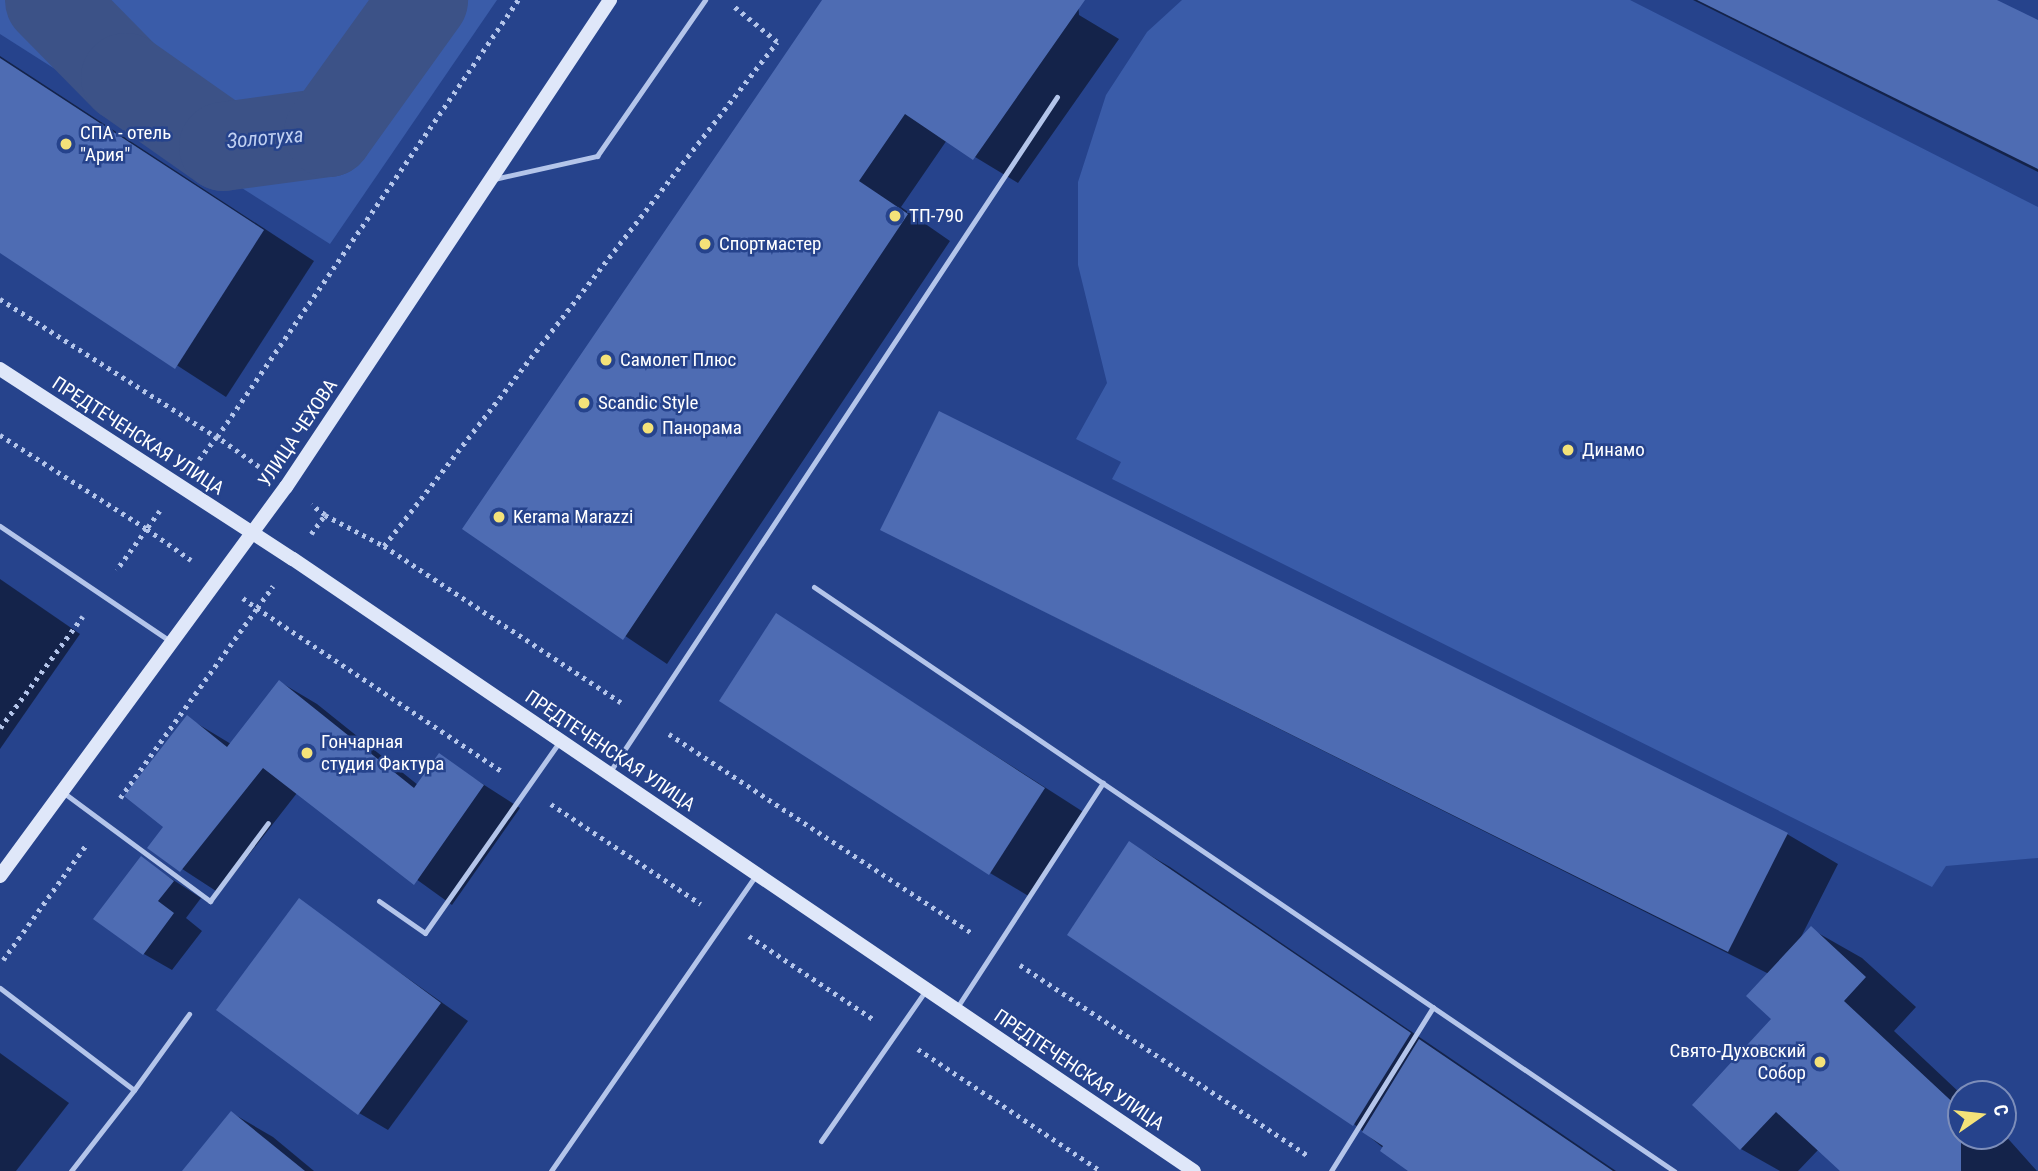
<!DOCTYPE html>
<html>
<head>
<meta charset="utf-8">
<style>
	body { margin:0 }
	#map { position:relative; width:2038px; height:1171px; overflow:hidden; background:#26438c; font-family:"Roboto Condensed",sans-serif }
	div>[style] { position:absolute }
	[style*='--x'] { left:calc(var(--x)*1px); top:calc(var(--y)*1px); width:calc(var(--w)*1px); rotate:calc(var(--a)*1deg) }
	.green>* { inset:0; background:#3a5ca9 }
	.shadow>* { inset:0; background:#0007 }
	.river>* { height:89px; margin:-44.5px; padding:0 44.5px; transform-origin:44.5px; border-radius:44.5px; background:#3c5287 }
	.building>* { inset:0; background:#4e6cb3 }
	.path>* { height:4.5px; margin-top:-2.25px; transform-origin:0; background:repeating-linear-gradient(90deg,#b4c5ea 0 3.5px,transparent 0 8.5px) }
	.lane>* { height:5px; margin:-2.5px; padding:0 2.5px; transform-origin:2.5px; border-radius:2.5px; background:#b4c5ea }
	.secondary>* { height:14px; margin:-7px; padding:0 7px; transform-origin:7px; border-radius:7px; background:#dfe7f9 }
	.dots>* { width:19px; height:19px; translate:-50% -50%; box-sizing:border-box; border:4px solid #26438c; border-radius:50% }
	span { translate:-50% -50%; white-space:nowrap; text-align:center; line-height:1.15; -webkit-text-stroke:5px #26438c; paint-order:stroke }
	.poi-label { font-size:19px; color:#fff }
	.left { translate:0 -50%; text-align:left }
	.right { translate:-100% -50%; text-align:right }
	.street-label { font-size:19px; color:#fff }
	.water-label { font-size:21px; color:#c0d0f1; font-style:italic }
	.north { position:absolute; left:1947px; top:1080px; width:70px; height:70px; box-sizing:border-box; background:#26438c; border:2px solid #7d8eba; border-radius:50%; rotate:76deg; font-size:19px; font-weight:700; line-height:28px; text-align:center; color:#fff }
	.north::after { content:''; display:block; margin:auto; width:24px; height:32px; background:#f4e279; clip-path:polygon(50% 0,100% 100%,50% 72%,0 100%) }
</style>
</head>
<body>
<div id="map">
	<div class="green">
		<i style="clip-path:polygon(0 0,497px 0,330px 244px,0 34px)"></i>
		<i style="clip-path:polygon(1182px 0,1630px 0,2038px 207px,2038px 858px,1946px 866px,1932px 887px,1112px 479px,1121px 462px,1076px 439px,1107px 383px,1078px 265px,1078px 182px,1106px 95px,1147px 32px)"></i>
	</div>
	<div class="shadow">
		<i style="clip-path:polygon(824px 0,1078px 0,1079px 15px,1119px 39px,1018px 183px,947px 140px,901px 207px,950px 241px,667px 664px,464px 528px)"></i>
		<i style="clip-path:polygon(1693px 0,1993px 0,2038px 22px,2038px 172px)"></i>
		<i style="clip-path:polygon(0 56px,314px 261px,226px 397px,0 251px)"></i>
		<i style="clip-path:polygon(882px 530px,1787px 834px,1838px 864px,1800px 939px,1811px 929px,1862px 958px,1916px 1007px,1894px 1031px,1961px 1094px,1961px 1136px,2003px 1133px,2037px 1171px,1843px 1171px,1819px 1149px,1798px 1171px,1780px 1171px,1741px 1149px,1774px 1018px,1769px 974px)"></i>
		<i style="clip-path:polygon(0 579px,80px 634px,0 749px)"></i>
		<i style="clip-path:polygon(776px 615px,1085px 813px,1030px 897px,990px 873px)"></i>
		<i style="clip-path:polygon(280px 682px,317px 704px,418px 785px,439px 756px,520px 808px,452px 905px,297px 793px,219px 893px,150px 848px,166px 827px,188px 718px,231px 744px)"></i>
		<i style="clip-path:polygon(1129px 843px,1170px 867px,1616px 1171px,1411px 1171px,1354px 1124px)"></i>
		<i style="clip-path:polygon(141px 859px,201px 898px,186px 918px,202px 931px,172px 970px,144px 954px)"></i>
		<i style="clip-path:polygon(299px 901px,468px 1021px,388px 1130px,359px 1113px)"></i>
		<i style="clip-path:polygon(0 1053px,69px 1103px,16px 1171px,0 1171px)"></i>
		<i style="clip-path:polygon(232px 1113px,273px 1137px,314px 1171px,184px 1171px)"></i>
	</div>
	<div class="river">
		<i style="--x:49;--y:0;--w:108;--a:45.4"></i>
		<i style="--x:125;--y:77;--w:120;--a:35.1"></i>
		<i style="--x:223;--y:146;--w:106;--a:-7.6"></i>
		<i style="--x:328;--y:132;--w:163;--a:-54.3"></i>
	</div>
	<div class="building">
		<i style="clip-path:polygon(822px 0,1085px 0,973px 160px,905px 114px,859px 181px,908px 214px,623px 640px,462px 529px)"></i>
		<i style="clip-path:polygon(1697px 0,1997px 0,2038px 20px,2038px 169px)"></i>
		<i style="clip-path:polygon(0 58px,264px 230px,175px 369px,0 253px)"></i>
		<i style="clip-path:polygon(939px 411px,1788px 833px,1728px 952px,880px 530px)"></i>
		<i style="clip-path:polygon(776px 613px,1045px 788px,989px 875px,719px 701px)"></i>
		<i style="clip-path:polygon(279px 680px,414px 788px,439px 753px,484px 785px,414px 885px,263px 768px,180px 872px,147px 848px,163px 827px,124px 796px,187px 715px,227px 747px)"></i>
		<i style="clip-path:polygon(1129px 841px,1411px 1033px,1353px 1126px,1067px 935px)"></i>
		<i style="clip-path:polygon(141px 856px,174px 881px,158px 901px,174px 913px,143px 955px,93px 919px)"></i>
		<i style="clip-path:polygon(299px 898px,441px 1003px,358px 1115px,216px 1010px)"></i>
		<i style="clip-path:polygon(1811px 926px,1866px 977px,1844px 1001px,1961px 1110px,1961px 1171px,1840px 1171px,1776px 1112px,1740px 1150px,1692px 1105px,1771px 1019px,1746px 996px)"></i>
		<i style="clip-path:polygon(1419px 1039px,1613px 1171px,1408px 1171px,1380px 1151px,1383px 1146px,1362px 1132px)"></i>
		<i style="clip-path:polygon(231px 1111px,305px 1171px,182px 1171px)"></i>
	</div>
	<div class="path">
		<i style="--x:0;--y:299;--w:257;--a:32.5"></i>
		<i style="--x:217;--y:437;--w:29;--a:128"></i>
		<i style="--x:0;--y:435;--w:174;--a:32.6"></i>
		<i style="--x:147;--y:529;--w:51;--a:126.2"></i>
		<i style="--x:259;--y:467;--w:52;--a:-144.5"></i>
		<i style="--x:217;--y:437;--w:531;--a:-55.44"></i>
		<i style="--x:160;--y:511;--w:22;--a:126"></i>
		<i style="--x:147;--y:529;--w:54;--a:35.2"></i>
		<i style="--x:325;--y:515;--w:67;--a:27.7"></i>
		<i style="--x:384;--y:546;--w:284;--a:33.4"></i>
		<i style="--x:311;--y:534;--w:24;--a:-54"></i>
		<i style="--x:325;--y:515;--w:17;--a:-144"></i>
		<i style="--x:384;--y:546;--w:639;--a:-52.05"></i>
		<i style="--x:777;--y:42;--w:57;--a:-140.7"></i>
		<i style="--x:243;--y:598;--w:17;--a:36"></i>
		<i style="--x:257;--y:608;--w:27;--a:-54"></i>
		<i style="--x:0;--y:728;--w:139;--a:-53.5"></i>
		<i style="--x:669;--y:734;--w:363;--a:33.3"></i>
		<i style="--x:120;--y:798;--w:234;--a:-54.2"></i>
		<i style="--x:257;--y:608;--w:296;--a:33.7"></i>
		<i style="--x:551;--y:804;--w:180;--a:33.7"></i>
		<i style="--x:749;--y:936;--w:149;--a:33.8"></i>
		<i style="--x:3;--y:960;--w:142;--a:-54.2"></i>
		<i style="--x:1020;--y:965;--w:344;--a:33.5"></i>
		<i style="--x:918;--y:1049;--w:220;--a:33.7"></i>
	</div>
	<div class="lane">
		<i style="--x:494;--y:179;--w:106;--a:-12.6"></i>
		<i style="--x:597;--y:156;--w:190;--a:-55.3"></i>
		<i style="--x:0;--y:526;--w:205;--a:34.1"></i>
		<i style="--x:814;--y:587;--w:1040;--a:34.18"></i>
		<i style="--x:609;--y:773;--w:811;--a:-56.47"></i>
		<i style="--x:64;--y:793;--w:182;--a:36.5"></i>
		<i style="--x:210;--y:901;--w:97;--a:-53.4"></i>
		<i style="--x:379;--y:901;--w:56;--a:34.8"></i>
		<i style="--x:425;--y:933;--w:235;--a:-54.9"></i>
		<i style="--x:0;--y:988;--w:168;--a:37.3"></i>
		<i style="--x:134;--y:1090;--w:94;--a:-54.1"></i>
		<i style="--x:956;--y:1009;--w:270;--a:-57"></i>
		<i style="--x:821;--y:1141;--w:184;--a:-55.2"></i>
		<i style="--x:71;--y:1171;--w:103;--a:-52.1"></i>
		<i style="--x:551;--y:1171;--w:361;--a:-55.3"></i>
		<i style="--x:1331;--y:1171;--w:193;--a:-58.1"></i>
	</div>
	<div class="secondary">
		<i style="--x:0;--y:369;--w:349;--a:33"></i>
		<i style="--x:293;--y:559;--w:1089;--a:34.19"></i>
		<i style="--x:0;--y:876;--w:483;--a:-53.7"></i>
		<i style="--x:286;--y:487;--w:585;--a:-56.36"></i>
	</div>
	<div class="dots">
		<i style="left:66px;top:144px;background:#f4e279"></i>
		<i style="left:895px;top:216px;background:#f4e279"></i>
		<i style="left:705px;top:244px;background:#f4e279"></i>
		<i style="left:606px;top:360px;background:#f4e279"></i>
		<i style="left:584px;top:403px;background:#f4e279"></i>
		<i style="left:648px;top:428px;background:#f4e279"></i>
		<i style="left:1568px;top:450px;background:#f4e279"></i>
		<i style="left:499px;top:517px;background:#f4e279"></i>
		<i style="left:307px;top:753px;background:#f4e279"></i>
		<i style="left:1820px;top:1062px;background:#f4e279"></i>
	</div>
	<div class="poi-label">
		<span class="left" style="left:80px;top:144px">СПА - отель<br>"Ария"</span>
		<span class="left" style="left:909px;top:216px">ТП-790</span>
		<span class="left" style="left:719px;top:244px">Спортмастер</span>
		<span class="left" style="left:620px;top:360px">Самолет Плюс</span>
		<span class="left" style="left:598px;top:403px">Scandic Style</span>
		<span class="left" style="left:662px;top:428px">Панорама</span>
		<span class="left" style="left:1582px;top:450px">Динамо</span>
		<span class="left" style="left:513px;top:517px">Kerama Marazzi</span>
		<span class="left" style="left:321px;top:753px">Гончарная<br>студия Фактура</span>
		<span class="right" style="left:1806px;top:1062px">Свято-Духовский<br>Собор</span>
	</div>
	<div class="street-label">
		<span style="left:298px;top:433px;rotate:-56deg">УЛИЦА ЧЕХОВА</span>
		<span style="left:138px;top:436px;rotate:33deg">ПРЕДТЕЧЕНСКАЯ УЛИЦА</span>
		<span style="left:610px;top:751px;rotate:34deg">ПРЕДТЕЧЕНСКАЯ УЛИЦА</span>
		<span style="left:1079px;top:1070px;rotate:34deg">ПРЕДТЕЧЕНСКАЯ УЛИЦА</span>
	</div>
	<div class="water-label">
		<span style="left:265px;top:138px;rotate:-5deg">Золотуха</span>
	</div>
	<div class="north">С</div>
</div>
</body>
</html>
